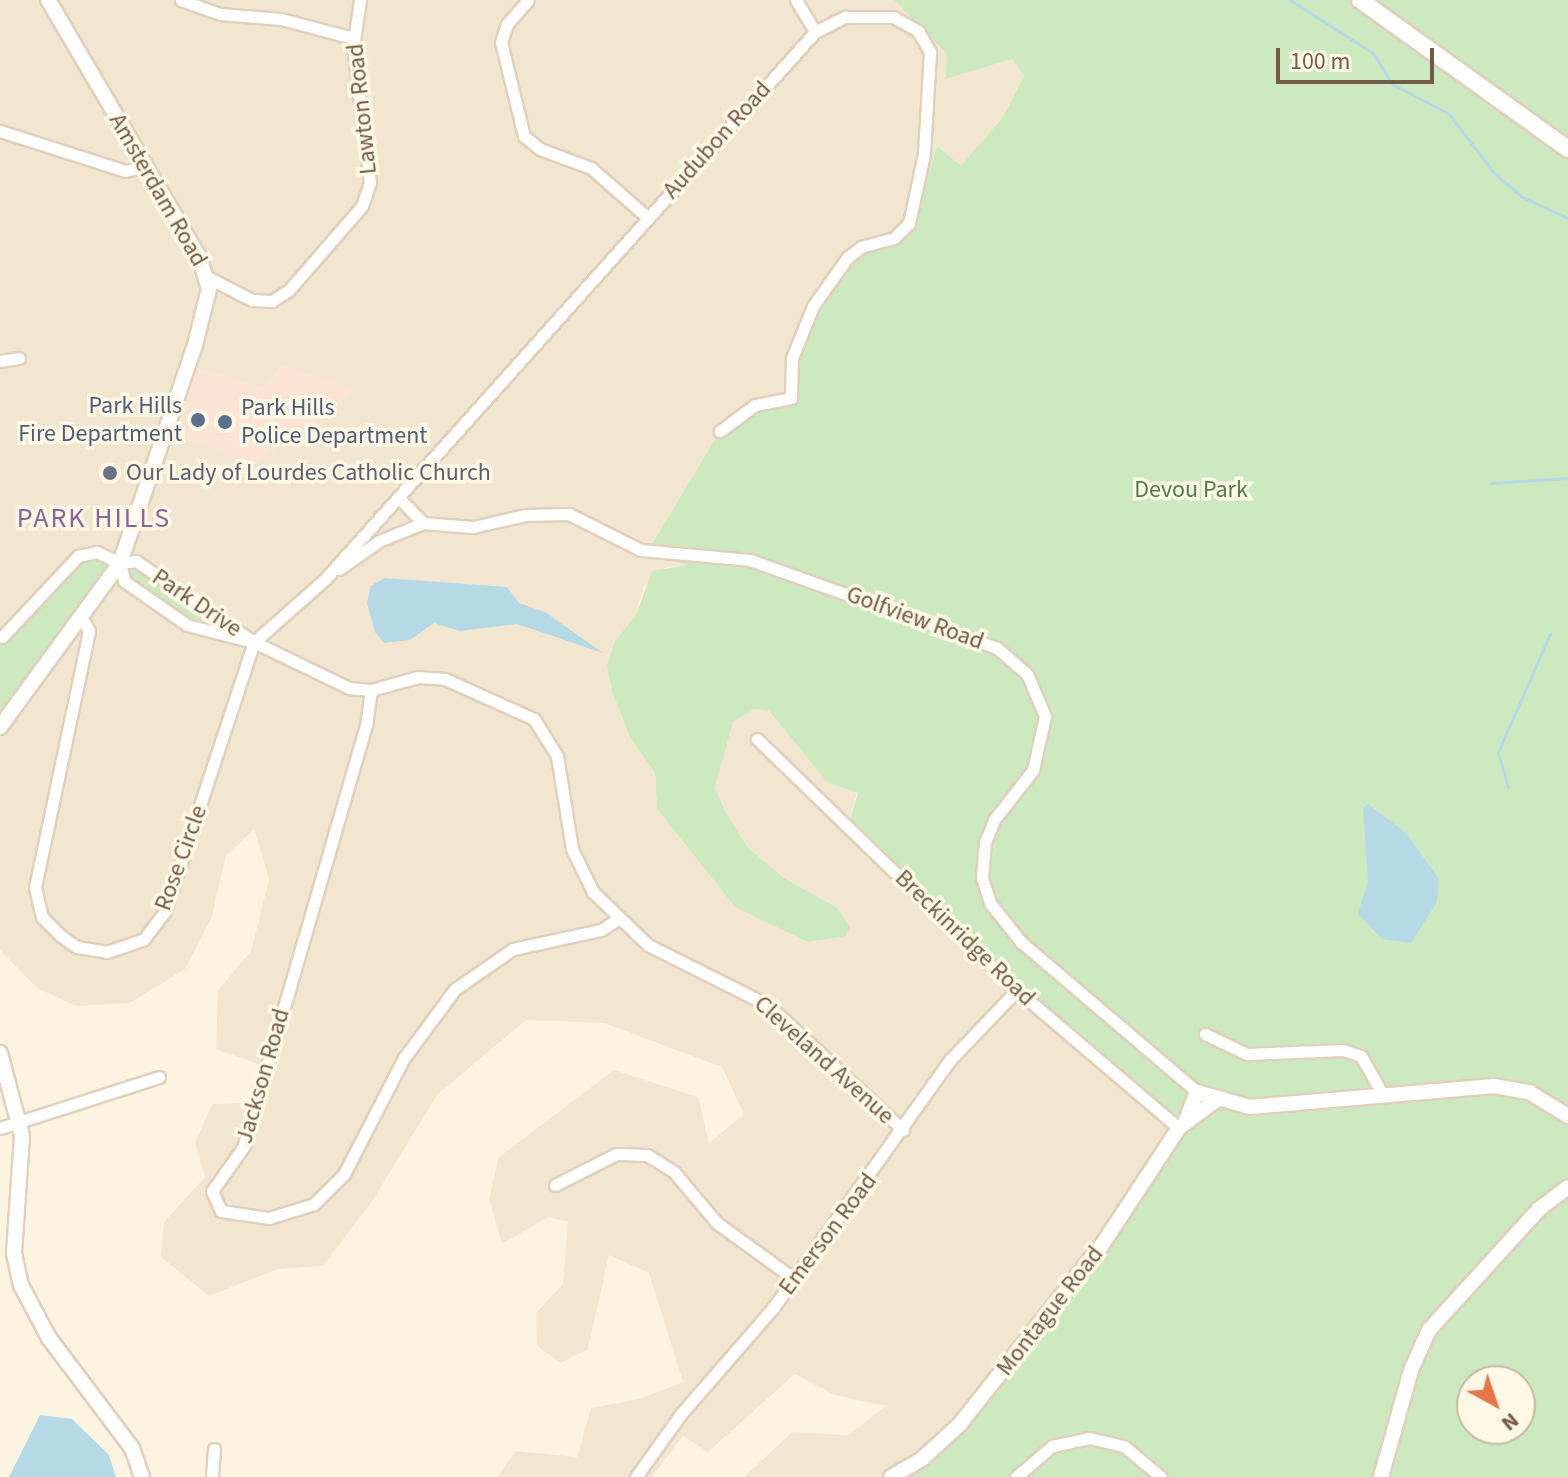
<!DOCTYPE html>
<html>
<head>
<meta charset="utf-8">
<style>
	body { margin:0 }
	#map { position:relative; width:1568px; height:1477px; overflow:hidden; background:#fcf4e1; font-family:"Source Sans 3",sans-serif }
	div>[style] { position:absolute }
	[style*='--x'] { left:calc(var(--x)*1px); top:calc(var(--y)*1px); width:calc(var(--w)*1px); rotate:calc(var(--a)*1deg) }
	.residential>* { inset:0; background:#f3e6d0 }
	.commercial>* { inset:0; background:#fce4d5 }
	.green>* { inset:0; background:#cde9c0 }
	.water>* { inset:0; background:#b6dae5 }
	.stream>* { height:3px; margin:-1.5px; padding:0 1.5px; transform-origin:1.5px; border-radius:1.5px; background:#b6dae5 }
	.roads { filter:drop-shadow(2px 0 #e0d0bd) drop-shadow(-2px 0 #e0d0bd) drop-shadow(0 2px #e0d0bd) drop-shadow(0 -2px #e0d0bd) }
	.minor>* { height:11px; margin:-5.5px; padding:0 5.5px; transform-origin:5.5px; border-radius:5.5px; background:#fff }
	.tertiary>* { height:14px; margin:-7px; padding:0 7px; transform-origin:7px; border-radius:7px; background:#fff }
	.secondary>* { height:16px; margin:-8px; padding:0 8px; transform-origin:8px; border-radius:8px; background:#fff }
	.dots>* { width:22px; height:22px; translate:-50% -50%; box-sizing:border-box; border:4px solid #fff8e7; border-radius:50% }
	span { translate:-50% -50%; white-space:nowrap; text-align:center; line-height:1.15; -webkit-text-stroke:7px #fff8e7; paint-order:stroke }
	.street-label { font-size:24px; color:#735b48 }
	.service-label { font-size:24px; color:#4e5e75 }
	.right { translate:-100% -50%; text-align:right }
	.left { translate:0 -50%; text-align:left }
	.worship-label { font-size:24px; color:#5b616d }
	.park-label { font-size:24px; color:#507e43 }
	.quarter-label { font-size:28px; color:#896496; letter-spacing:2px }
	.north { position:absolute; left:1456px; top:1365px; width:80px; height:80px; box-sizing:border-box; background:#fff8e7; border:2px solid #c7b9a7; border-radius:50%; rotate:140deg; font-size:22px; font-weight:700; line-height:32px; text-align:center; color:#735b48 }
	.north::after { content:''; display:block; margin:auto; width:28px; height:36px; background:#e67746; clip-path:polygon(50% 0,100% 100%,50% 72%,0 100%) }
	.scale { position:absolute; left:1276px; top:48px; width:158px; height:36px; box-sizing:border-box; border:4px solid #735b48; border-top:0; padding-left:10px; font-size:24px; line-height:28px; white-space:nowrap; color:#735b48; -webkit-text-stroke:6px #fff8e7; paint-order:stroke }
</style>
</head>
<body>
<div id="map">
	<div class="residential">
		<i style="clip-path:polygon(evenodd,0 0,894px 0,947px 54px,945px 78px,1012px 59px,1024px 76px,1003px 117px,961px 167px,937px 147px,915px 223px,667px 554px,688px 565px,666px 567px,644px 586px,636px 615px,615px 641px,630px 737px,655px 773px,657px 809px,735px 907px,836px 907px,784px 878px,748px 848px,725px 811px,715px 788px,733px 722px,755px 709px,769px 711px,828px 783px,857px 793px,847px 829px,1179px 1128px,960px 1424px,891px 1477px,744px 1477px,792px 1432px,848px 1435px,886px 1406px,834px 1395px,795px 1374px,708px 1452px,683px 1436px,652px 1477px,497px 1477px,516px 1451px,577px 1457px,591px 1408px,639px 1399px,683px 1382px,649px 1273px,609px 1255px,588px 1349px,561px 1363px,537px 1346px,536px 1313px,563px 1284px,568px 1222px,548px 1217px,502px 1244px,489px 1199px,499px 1157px,614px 1070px,698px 1097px,709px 1143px,744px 1114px,722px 1067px,604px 1023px,526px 1020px,437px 1095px,373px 1200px,323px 1266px,278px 1269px,209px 1296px,161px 1257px,164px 1222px,205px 1177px,195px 1143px,212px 1104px,248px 1103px,258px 1064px,216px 1049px,218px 990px,251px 951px,269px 879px,254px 829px,226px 856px,211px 919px,185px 969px,130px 1003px,76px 1006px,37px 988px,0 950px,0 0,188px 366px,263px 388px,255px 464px,188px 366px)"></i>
	</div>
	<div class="commercial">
		<i style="clip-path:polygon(282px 365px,355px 391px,255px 464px,166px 432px,188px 366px,263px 388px)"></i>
	</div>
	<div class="green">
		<i style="clip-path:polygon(evenodd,894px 0,1568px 0,1568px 1477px,891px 1477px,922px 1459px,1039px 1330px,1179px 1128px,847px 829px,858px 793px,828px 783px,769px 711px,755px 709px,733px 722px,715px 788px,725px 811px,748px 848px,784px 878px,836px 907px,850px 927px,846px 936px,808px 942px,735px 907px,657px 809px,655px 773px,630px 737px,612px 691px,607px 666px,615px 641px,636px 615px,652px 571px,687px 565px,648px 551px,720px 431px,747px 409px,791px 398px,798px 334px,847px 258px,915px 223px,937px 146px,961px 166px,1003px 117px,1024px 76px,1012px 59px,945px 79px,947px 54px,894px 0,1472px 1381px,1520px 1381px,1520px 1429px,1472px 1429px,1472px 1381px)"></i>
		<i style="clip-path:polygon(87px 552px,120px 563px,0 721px,0 640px)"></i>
		<i style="clip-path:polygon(129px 566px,216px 622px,216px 628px,197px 626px,129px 581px)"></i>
	</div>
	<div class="water">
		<i style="clip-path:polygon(384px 578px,507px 587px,519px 603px,545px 612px,603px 653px,517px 624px,460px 631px,434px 623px,410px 640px,384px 643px,375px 632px,367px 603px,371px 586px)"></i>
		<i style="clip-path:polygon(1368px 804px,1406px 833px,1439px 879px,1437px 902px,1411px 943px,1382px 939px,1358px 914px,1368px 881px,1363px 808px)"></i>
		<i style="clip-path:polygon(40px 1415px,72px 1419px,109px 1455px,116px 1477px,9px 1477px)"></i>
	</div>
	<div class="stream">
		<i style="--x:1290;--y:0;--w:98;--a:32.6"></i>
		<i style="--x:1373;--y:53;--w:36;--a:58"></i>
		<i style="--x:1392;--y:84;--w:63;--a:27.4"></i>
		<i style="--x:1448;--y:113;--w:77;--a:52.4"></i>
		<i style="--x:1495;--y:174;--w:35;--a:40"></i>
		<i style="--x:1522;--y:197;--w:51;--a:24.5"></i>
		<i style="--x:1491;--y:483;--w:77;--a:-3.7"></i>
		<i style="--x:1508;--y:787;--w:36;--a:-106"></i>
		<i style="--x:1498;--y:752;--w:129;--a:-66.2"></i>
	</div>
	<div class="roads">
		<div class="minor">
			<i style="--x:181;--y:0;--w:41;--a:19.7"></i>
			<i style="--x:220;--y:14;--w:61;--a:4.7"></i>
			<i style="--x:281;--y:19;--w:74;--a:14.8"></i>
			<i style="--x:528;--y:0;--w:32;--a:131"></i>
			<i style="--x:507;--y:24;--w:19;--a:108"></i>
			<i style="--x:501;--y:42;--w:97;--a:76.3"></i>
			<i style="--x:524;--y:136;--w:21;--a:39"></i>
			<i style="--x:540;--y:149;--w:54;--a:20.4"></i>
			<i style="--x:591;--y:168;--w:74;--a:41.2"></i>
			<i style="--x:796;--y:0;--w:37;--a:59"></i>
			<i style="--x:0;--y:131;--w:131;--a:17.7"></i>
			<i style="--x:125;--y:171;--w:22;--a:-13"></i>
			<i style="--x:207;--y:277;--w:51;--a:27.1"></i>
			<i style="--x:252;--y:300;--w:20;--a:3"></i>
			<i style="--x:272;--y:301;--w:20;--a:-33"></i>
			<i style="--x:289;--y:290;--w:111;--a:-49"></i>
			<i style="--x:362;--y:206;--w:24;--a:-71"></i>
			<i style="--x:370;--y:183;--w:137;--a:-97.1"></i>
			<i style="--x:353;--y:47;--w:48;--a:-81.5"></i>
			<i style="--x:0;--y:361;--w:19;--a:-9"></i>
			<i style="--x:398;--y:497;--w:36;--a:46"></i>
			<i style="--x:120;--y:563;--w:16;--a:-7"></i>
			<i style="--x:136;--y:561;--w:143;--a:34.5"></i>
			<i style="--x:254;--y:642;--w:106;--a:25.8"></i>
			<i style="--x:349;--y:688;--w:22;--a:5"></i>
			<i style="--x:371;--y:690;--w:49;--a:-15.5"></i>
			<i style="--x:418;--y:677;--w:27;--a:4"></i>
			<i style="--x:445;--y:679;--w:98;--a:24.2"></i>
			<i style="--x:534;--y:719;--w:44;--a:58.1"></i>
			<i style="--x:557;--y:756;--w:94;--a:80.8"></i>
			<i style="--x:572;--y:849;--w:48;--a:64"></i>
			<i style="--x:593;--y:892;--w:76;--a:43.9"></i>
			<i style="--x:648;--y:945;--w:134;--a:26.6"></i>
			<i style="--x:768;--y:1005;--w:184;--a:42.8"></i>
			<i style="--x:120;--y:563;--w:18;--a:77"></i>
			<i style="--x:124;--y:581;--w:77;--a:34.9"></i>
			<i style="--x:187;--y:625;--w:64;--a:14.5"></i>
			<i style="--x:339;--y:569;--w:49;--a:-35"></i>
			<i style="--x:379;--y:541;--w:48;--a:-22.2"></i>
			<i style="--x:423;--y:523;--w:50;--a:4.6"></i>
			<i style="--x:473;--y:527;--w:53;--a:-13"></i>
			<i style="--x:525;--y:515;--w:44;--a:-1.3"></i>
			<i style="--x:569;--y:514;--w:80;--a:26.6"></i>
			<i style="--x:641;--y:550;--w:109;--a:5.2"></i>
			<i style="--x:750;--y:560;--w:262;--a:19.6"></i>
			<i style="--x:997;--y:648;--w:40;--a:41"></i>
			<i style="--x:1027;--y:674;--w:46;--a:66.8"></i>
			<i style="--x:1045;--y:716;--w:55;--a:102.5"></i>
			<i style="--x:1033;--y:770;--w:63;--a:128"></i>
			<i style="--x:994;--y:820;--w:24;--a:112"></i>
			<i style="--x:985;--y:842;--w:36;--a:95"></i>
			<i style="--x:982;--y:878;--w:26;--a:72"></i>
			<i style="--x:990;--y:903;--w:50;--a:51.5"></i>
			<i style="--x:1021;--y:942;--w:231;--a:40.4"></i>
			<i style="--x:81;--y:616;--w:17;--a:62"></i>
			<i style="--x:89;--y:631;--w:262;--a:101.9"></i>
			<i style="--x:35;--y:887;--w:31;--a:77"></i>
			<i style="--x:42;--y:917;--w:27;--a:45"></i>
			<i style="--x:61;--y:936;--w:19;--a:35"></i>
			<i style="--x:77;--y:947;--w:30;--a:9"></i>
			<i style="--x:107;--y:952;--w:39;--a:-19"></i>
			<i style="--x:144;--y:939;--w:35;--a:-53"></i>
			<i style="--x:165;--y:911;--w:283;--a:-71.7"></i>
			<i style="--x:254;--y:642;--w:95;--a:-41.6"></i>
			<i style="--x:325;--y:579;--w:734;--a:-48.15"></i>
			<i style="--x:815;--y:32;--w:34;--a:-27"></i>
			<i style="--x:845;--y:17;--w:48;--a:0"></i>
			<i style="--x:893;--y:17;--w:29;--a:29"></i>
			<i style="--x:918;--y:31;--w:24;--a:60"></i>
			<i style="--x:930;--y:52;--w:102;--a:93.4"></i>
			<i style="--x:924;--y:154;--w:71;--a:102.3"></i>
			<i style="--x:909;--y:223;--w:21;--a:135"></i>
			<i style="--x:894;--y:238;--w:34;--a:165"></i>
			<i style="--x:861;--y:247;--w:18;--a:142"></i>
			<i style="--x:847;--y:258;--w:59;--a:125.3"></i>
			<i style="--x:813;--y:306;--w:56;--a:112"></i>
			<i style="--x:792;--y:358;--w:40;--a:91.4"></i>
			<i style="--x:791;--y:398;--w:37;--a:169"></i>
			<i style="--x:755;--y:405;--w:44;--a:143.4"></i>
			<i style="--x:2;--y:637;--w:111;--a:-46.8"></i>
			<i style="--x:78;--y:556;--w:19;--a:-12"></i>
			<i style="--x:97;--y:552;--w:25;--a:26"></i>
			<i style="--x:371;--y:690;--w:35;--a:98"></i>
			<i style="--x:366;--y:725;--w:438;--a:106.2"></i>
			<i style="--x:244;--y:1146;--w:55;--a:125.4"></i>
			<i style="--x:212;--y:1191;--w:22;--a:66"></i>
			<i style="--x:221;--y:1211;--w:49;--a:8.3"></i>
			<i style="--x:269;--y:1218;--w:47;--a:-17.3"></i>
			<i style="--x:314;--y:1204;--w:42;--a:-45"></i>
			<i style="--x:344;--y:1174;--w:131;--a:-62.7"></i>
			<i style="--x:404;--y:1058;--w:86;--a:-53.5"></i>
			<i style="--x:455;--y:989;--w:70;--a:-34.6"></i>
			<i style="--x:513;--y:949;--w:90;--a:-12.2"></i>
			<i style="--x:601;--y:930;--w:20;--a:-33"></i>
			<i style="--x:757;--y:739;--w:355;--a:44.1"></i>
			<i style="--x:1012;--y:986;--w:219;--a:40.4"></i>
			<i style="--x:1205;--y:1034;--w:47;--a:25.5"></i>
			<i style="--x:1247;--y:1054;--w:96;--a:-2.4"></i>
			<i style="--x:1343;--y:1050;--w:19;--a:18"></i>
			<i style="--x:1361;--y:1056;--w:45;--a:60.6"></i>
			<i style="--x:0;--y:1128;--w:167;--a:-17.8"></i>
			<i style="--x:555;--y:1185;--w:68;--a:-26.9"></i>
			<i style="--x:616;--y:1154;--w:31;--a:2"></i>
			<i style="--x:647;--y:1155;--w:32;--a:32"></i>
			<i style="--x:674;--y:1172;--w:67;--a:49.9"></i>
			<i style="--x:717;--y:1223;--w:94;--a:35.9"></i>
			<i style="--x:212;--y:1477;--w:28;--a:-86"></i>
			<i style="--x:636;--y:1477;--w:76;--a:-54.6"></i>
			<i style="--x:680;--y:1415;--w:142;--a:-49"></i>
			<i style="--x:773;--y:1308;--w:305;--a:-54.5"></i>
			<i style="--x:950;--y:1060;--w:97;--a:-46.3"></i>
			<i style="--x:1016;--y:1477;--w:48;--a:-40.7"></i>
			<i style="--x:1052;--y:1446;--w:38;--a:-12"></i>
			<i style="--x:1089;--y:1438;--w:36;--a:13"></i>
			<i style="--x:1124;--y:1446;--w:48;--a:40"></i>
		</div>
		<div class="tertiary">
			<i style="--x:0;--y:727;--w:203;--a:-53.8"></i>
			<i style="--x:120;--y:563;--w:231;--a:-71"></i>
			<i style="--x:195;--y:345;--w:58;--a:-76"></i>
			<i style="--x:209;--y:289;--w:34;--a:-107"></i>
			<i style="--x:199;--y:257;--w:298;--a:-120.4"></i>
			<i style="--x:0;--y:1053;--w:86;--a:75.2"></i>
			<i style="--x:22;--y:1136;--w:117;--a:93.9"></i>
			<i style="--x:14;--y:1253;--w:33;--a:78"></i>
			<i style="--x:21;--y:1285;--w:60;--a:62.2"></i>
			<i style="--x:49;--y:1338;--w:138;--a:53"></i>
			<i style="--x:132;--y:1448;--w:31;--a:71"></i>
			<i style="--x:1185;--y:1123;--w:33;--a:-69"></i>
			<i style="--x:1197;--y:1092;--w:55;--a:15.8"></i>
			<i style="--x:1250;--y:1107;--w:245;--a:-4.9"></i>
			<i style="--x:1494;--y:1086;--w:36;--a:10"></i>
			<i style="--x:1529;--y:1092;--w:46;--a:31.6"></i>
			<i style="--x:891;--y:1477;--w:36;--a:-30"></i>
			<i style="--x:922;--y:1459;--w:52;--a:-42.6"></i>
			<i style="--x:960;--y:1424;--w:228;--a:-51.6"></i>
			<i style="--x:1102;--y:1245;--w:140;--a:-56.7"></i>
			<i style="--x:1179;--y:1128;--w:45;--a:-36.9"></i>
			<i style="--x:1381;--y:1477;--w:111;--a:-74.3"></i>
			<i style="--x:1411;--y:1370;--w:44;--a:-65.8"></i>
			<i style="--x:1429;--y:1330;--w:164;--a:-47.7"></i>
			<i style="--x:1539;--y:1209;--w:36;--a:-37"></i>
		</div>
		<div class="secondary">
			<i style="--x:1360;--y:0;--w:256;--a:35.6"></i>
		</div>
	</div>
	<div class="dots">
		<i style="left:198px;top:420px;background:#5c6f8a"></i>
		<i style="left:225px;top:422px;background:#5c6f8a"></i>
		<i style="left:110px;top:473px;background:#6b7280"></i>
	</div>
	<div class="street-label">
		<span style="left:362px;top:109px;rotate:-96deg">Lawton Road</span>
		<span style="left:717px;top:140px;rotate:-48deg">Audubon Road</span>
		<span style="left:158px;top:190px;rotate:60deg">Amsterdam Road</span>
		<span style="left:197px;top:603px;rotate:34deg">Park Drive</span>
		<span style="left:915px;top:618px;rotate:20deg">Golfview Road</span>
		<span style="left:181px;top:858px;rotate:-70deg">Rose Circle</span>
		<span style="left:965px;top:938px;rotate:44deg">Breckinridge Road</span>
		<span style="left:824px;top:1060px;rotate:42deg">Cleveland Avenue</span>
		<span style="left:263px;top:1076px;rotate:-74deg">Jackson Road</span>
		<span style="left:828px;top:1234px;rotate:-53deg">Emerson Road</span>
		<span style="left:1050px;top:1311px;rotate:-52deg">Montague Road</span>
	</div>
	<div class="service-label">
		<span class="right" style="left:182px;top:420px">Park Hills<br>Fire Department</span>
		<span class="left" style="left:241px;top:422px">Park Hills<br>Police Department</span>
	</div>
	<div class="worship-label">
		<span class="left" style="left:126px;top:473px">Our Lady of Lourdes Catholic Church</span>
	</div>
	<div class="park-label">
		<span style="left:1191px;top:490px">Devou Park</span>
	</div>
	<div class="quarter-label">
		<span style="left:94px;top:518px">PARK HILLS</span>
	</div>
	<div class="north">N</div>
	<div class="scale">100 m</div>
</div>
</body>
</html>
